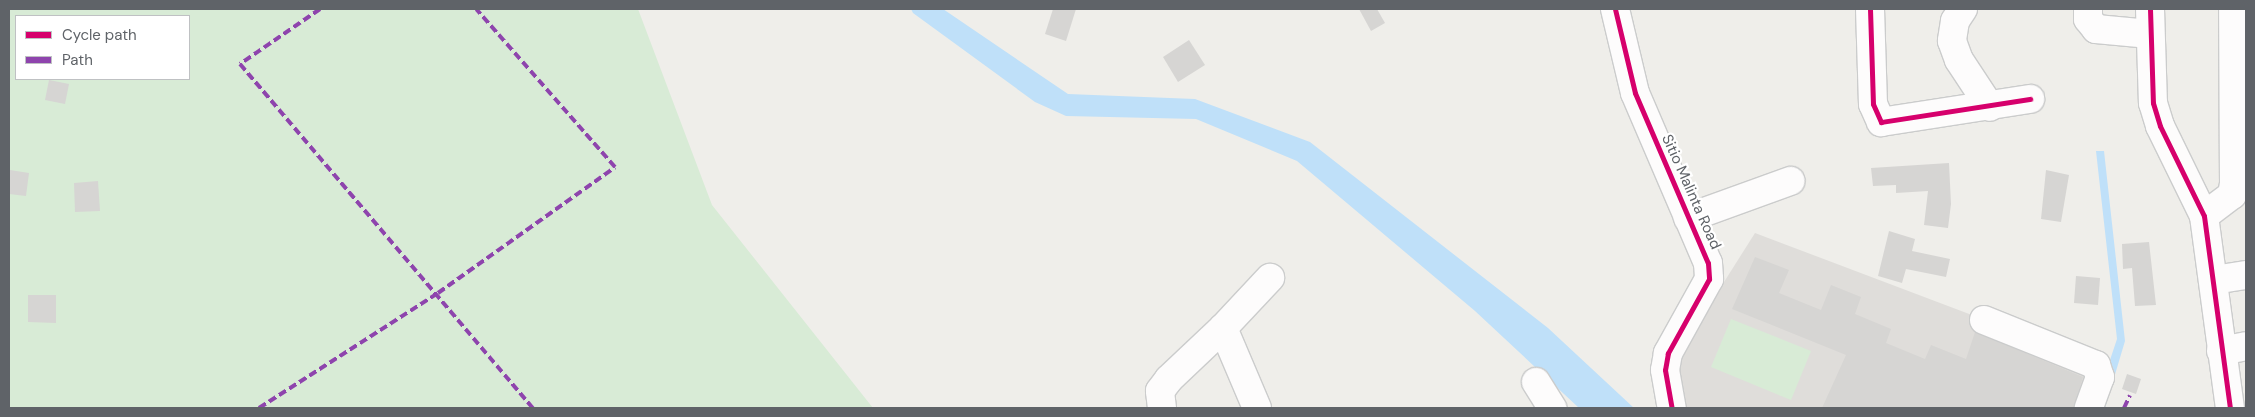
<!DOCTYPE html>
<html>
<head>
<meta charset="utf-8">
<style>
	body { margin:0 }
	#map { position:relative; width:2255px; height:417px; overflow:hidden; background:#efeeea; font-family:"DM Sans",sans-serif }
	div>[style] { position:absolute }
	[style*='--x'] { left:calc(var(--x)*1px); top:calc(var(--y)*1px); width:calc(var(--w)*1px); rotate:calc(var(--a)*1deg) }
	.industrial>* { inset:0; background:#dfddda }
	.green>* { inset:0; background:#d8ebd6 }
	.water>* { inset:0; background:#bfe0f9 }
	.building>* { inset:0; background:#d6d5d3 }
	.roads { filter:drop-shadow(1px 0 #cbcccc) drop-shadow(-1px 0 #cbcccc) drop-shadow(0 1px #cbcccc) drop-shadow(0 -1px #cbcccc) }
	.minor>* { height:28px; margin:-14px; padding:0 14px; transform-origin:14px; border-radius:14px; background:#fdfcfc }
	.quiet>* { height:4px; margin-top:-2px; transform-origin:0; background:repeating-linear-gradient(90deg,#8e44ad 0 8px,transparent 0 12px) }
	.cycleway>* { height:5px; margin:-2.5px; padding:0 2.5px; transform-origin:2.5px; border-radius:2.5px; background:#d6006c }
	span { translate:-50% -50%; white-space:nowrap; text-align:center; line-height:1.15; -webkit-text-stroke:4.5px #fff; paint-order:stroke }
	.street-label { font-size:15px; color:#5f6368 }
	.frame { position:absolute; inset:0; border:10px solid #5f6368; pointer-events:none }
	.legend { position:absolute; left:15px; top:15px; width:175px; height:65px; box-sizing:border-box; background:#fff; border:1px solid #bfc1c3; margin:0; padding:6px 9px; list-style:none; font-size:15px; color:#5f6368 }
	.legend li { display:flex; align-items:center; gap:10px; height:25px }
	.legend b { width:25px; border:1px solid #bfc1c3 }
</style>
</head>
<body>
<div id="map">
	<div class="industrial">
		<i style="clip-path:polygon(1755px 233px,2096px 362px,2080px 408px,1676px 408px,1669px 369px)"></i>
	</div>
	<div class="green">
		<i style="clip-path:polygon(evenodd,9px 9px,638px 9px,712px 205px,873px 408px,9px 408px,9px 9px,16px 16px,189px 16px,189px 79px,16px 79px,16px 16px)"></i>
		<i style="clip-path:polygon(1731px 319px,1811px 351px,1791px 400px,1711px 367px)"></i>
	</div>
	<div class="water">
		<i style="clip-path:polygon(911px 9px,943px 9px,1068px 94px,1195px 99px,1310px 142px,1548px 328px,1634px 408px,1579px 408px,1475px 311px,1297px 161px,1196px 119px,1066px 116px,1035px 102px,913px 13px)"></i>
		<i style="clip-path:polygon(2096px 151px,2104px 151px,2125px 341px,2105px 408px,2094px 408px,2117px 339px)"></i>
	</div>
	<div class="building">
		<i style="clip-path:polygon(1053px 9px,1076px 9px,1066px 41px,1045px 34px)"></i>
		<i style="clip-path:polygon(1359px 9px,1377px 9px,1385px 23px,1371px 31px)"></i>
		<i style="clip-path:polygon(1189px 40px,1205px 65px,1178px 82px,1163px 57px)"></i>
		<i style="clip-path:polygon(49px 80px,69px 84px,65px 104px,45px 100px)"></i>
		<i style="clip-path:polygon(1949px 163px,1951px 204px,1948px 228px,1924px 225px,1928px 191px,1896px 193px,1896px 185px,1873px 186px,1871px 168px)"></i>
		<i style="clip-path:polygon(10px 170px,29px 173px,26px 196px,9px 194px)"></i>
		<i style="clip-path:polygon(2046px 170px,2069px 175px,2061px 222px,2041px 219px)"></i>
		<i style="clip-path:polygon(98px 181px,100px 211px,75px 212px,74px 183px)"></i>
		<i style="clip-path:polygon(1889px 231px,1915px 239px,1912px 251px,1950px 259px,1946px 277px,1906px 269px,1902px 283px,1878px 276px)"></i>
		<i style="clip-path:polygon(2149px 242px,2156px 305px,2135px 306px,2132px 268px,2123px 269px,2122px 244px)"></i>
		<i style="clip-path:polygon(1755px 257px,1789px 270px,1779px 293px,1821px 310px,1831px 285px,1861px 297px,1855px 314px,1891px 329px,1886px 343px,1925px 359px,1931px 345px,1966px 359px,1975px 332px,2083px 377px,2074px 408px,1822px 408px,1846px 355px,1732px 309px)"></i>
		<i style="clip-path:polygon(2076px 276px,2100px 278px,2098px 305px,2074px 303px)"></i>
		<i style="clip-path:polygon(28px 295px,56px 295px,56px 323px,28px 322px)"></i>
		<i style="clip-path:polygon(2127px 374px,2141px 379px,2136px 394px,2122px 389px)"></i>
	</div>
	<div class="roads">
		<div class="minor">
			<i style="--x:1615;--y:9;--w:86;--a:76.6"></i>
			<i style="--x:1635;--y:93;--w:185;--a:66.8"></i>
			<i style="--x:1708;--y:263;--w:16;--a:86"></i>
			<i style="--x:1709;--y:279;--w:85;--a:119"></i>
			<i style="--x:1668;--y:353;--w:17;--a:100"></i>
			<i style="--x:1665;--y:370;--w:39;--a:80"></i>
			<i style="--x:1870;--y:9;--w:95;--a:88.2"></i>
			<i style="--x:1873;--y:104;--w:20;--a:66"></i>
			<i style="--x:1881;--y:122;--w:151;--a:-8.8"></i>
			<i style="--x:1963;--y:9;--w:14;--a:124"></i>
			<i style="--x:1955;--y:21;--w:20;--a:99"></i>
			<i style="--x:1952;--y:41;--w:20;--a:70"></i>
			<i style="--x:1959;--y:60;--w:56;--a:56.6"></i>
			<i style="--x:2088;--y:9;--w:10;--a:90"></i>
			<i style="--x:2088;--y:19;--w:13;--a:51"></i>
			<i style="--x:2096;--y:29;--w:54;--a:5.3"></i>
			<i style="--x:2150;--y:9;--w:94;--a:88.2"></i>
			<i style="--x:2153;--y:103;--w:24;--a:73"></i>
			<i style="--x:2160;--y:126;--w:100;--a:63.9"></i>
			<i style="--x:2204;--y:216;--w:194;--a:82.3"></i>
			<i style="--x:2204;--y:216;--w:35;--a:-37"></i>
			<i style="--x:2232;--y:195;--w:11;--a:-80"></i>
			<i style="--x:2234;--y:184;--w:175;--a:-90.3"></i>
			<i style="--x:1688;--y:218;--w:109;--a:-19.9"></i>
			<i style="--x:2214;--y:280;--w:32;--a:-9"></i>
			<i style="--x:1984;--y:320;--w:121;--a:21.9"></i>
			<i style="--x:2096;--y:365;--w:13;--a:72"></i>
			<i style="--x:2100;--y:377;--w:33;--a:110"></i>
			<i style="--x:2221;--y:351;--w:25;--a:-11"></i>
			<i style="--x:1536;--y:382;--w:31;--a:58"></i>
			<i style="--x:1162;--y:408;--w:17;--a:-97"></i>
			<i style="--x:1160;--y:391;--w:15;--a:-53"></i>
			<i style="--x:1169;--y:379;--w:74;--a:-43.4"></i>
			<i style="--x:1257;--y:408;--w:87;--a:-113"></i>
			<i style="--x:1223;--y:328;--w:69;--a:-46.8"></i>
		</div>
	</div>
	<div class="quiet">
		<i style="--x:320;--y:9;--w:97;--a:145.5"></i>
		<i style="--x:240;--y:64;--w:452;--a:49.6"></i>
		<i style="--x:259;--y:408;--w:213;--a:-32.7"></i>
		<i style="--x:438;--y:293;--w:217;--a:-35.4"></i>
		<i style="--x:615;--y:167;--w:210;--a:-131.3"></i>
		<i style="--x:2124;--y:408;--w:14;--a:-65"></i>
	</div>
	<div class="cycleway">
		<i style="--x:1615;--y:9;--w:86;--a:76.6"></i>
		<i style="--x:1635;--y:93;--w:185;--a:66.8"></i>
		<i style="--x:1708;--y:263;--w:16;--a:86"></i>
		<i style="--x:1709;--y:279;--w:85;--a:119"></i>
		<i style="--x:1668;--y:353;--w:17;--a:100"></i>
		<i style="--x:1665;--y:370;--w:39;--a:80"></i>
		<i style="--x:1870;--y:9;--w:95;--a:88.2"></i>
		<i style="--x:1873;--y:104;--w:20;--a:66"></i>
		<i style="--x:1881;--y:122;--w:151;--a:-8.8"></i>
		<i style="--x:2150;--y:9;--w:94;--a:88.2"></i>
		<i style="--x:2153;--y:103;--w:24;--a:73"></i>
		<i style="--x:2160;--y:126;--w:100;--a:63.9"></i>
		<i style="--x:2204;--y:216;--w:194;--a:82.3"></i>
	</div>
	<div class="street-label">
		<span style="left:1691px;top:192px;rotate:66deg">Sitio Malinta Road</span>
	</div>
	<div class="frame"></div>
	<ul class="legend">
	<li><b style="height:6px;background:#d6006c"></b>Cycle path</li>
	<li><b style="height:6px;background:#8e44ad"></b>Path</li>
	</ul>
</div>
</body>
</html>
